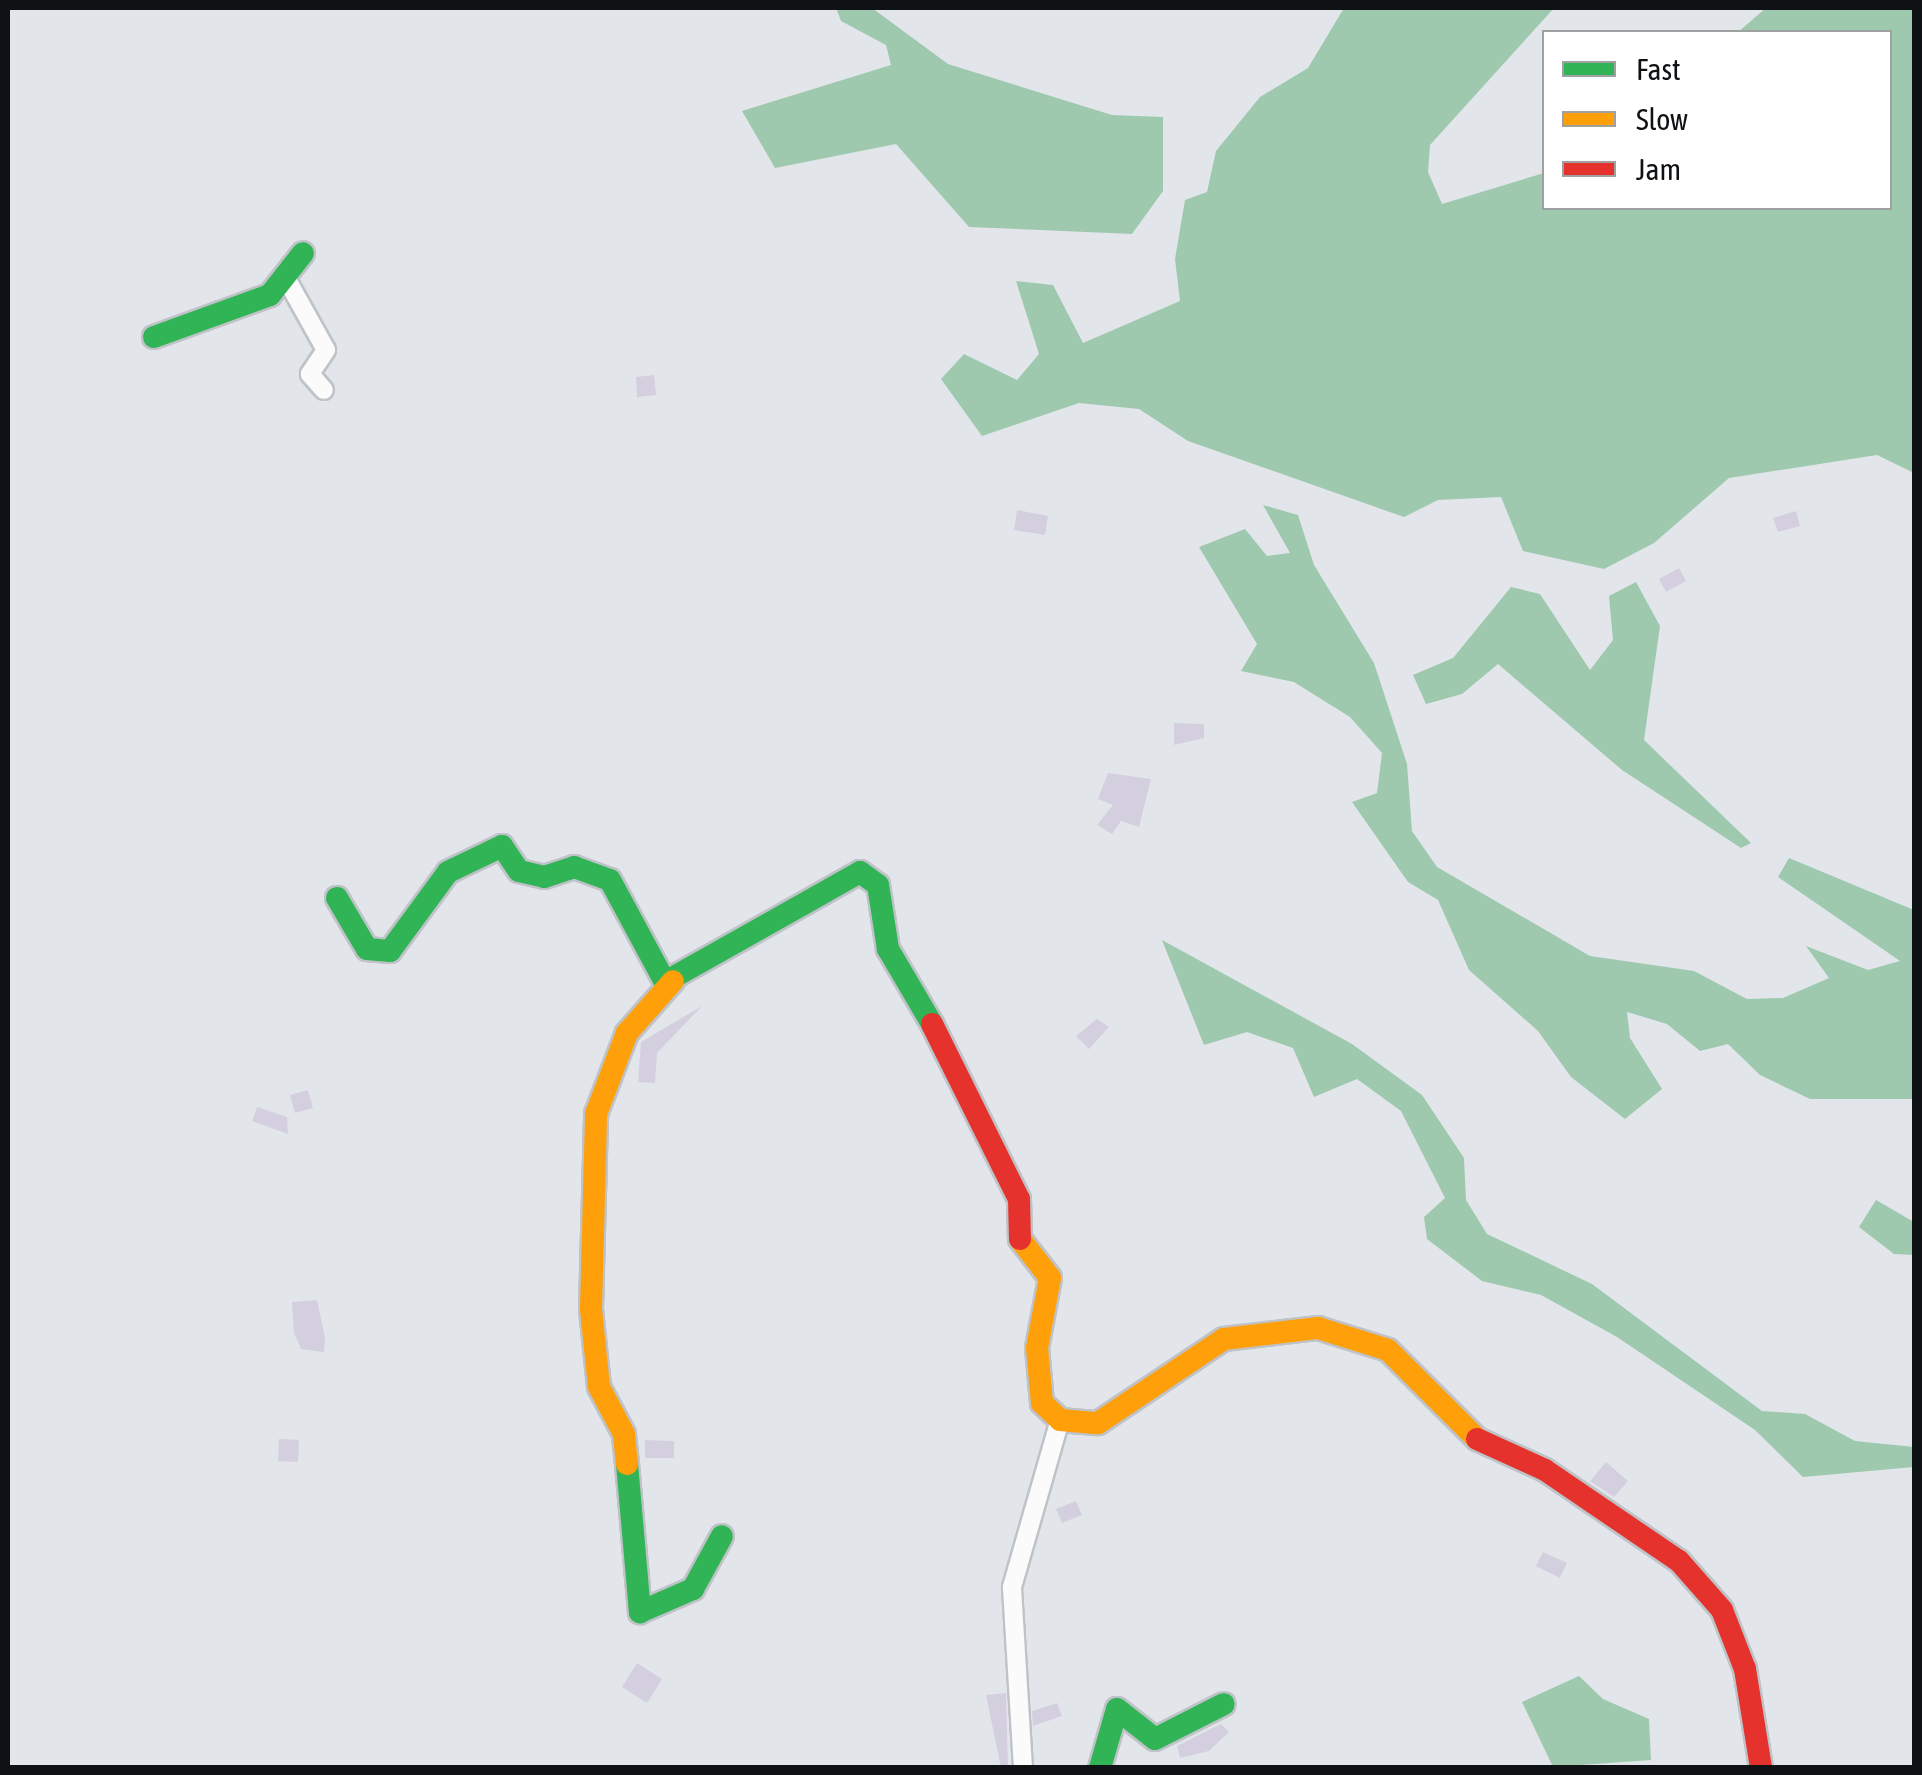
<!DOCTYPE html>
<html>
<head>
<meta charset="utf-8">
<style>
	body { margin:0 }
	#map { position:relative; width:1922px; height:1775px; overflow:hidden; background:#e2e6eb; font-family:"Asap Condensed",sans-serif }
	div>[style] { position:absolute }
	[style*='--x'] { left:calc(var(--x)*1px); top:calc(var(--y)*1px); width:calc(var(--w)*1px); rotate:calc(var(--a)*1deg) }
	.forest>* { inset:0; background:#9fc9ae }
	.building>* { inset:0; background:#d4cfdf }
	.roads { filter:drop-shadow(2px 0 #bfc3c7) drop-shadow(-2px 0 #bfc3c7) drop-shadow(0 2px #bfc3c7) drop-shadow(0 -2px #bfc3c7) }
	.street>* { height:18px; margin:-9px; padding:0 9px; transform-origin:9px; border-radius:9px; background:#fbfbfc }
	.fast>* { height:22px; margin:-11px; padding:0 11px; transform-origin:11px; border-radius:11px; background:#30b455 }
	.slow>* { height:22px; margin:-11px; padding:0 11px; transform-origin:11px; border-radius:11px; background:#ff9f0a }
	.jam>* { height:22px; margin:-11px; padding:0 11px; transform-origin:11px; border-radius:11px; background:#e5322d }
	span { translate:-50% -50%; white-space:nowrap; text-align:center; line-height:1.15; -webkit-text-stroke:8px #fff; paint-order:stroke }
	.frame { position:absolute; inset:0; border:10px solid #0f1215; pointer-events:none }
	.legend { position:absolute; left:1542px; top:30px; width:350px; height:180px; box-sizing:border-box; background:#fff; border:2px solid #9fa0a1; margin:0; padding:12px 18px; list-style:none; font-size:30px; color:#0f1215 }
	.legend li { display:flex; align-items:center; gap:20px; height:50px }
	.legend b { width:50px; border:2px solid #9fa0a1 }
</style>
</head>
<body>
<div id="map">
	<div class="forest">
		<i style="clip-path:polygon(836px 8px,872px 8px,948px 64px,1112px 115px,1163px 117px,1163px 191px,1132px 234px,969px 227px,896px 144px,775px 168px,742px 111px,891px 65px,886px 45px,841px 21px)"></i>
		<i style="clip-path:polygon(1344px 8px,1554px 8px,1430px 145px,1428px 172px,1442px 204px,1544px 173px,1544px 208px,1890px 208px,1890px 32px,1738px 32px,1766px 8px,1914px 8px,1914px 473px,1877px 455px,1729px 478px,1654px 543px,1604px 569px,1523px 551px,1501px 497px,1438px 500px,1404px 517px,1188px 441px,1139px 409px,1079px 403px,982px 436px,941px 379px,964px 354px,1017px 380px,1039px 354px,1016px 281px,1053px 285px,1083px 343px,1180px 301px,1175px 259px,1185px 200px,1207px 192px,1216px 151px,1260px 97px,1308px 68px)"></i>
		<i style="clip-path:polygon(1263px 505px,1298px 515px,1314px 565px,1374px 663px,1407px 764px,1412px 831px,1437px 867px,1590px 956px,1694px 971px,1747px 999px,1783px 998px,1829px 978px,1806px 946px,1868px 970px,1900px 961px,1778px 877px,1789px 858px,1914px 910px,1914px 1099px,1810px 1099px,1760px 1075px,1728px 1044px,1700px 1051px,1667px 1024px,1627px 1012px,1630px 1038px,1662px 1089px,1625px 1119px,1571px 1077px,1538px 1031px,1469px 970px,1438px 900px,1408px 882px,1352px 802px,1377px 793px,1382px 753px,1350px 717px,1294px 682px,1241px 671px,1257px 644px,1199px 547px,1245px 529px,1267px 556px,1290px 553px)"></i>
		<i style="clip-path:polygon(1636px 582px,1660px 626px,1644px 740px,1751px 843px,1741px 848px,1622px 770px,1498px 664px,1462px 694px,1426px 704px,1413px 675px,1453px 658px,1511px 587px,1540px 594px,1590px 670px,1613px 640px,1609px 596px)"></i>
		<i style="clip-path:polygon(1162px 940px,1352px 1044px,1422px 1095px,1464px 1158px,1466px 1200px,1487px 1234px,1592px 1284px,1762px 1411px,1805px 1414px,1855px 1441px,1914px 1447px,1914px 1467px,1803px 1477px,1755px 1430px,1617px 1337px,1541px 1295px,1482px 1281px,1427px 1239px,1424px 1217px,1445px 1198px,1401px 1111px,1357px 1079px,1314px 1097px,1293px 1048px,1247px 1032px,1204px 1045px)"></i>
		<i style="clip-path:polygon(1876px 1200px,1914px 1222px,1914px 1255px,1894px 1254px,1859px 1227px)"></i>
		<i style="clip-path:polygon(1579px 1676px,1603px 1699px,1649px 1719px,1651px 1760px,1553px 1767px,1522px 1702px)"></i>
	</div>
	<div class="building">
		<i style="clip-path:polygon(654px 375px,656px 395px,637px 397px,636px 377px)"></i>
		<i style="clip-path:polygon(1017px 510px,1048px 516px,1045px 535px,1014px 530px)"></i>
		<i style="clip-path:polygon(1796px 511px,1800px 526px,1778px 532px,1773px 518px)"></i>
		<i style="clip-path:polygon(1679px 568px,1686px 581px,1666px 592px,1659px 579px)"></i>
		<i style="clip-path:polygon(1174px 723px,1204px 724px,1204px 738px,1174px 745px)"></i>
		<i style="clip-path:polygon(1108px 773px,1151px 779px,1139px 827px,1121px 821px,1112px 834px,1097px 825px,1113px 805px,1098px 799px)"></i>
		<i style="clip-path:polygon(702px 1006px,657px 1053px,655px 1083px,638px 1082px,641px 1042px)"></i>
		<i style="clip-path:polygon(1097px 1019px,1109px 1027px,1089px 1049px,1076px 1036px)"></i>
		<i style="clip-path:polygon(308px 1090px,313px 1108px,295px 1113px,290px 1095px)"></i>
		<i style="clip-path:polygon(257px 1107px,287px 1117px,288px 1134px,252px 1121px)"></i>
		<i style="clip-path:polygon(317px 1300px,325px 1338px,324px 1352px,301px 1349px,294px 1333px,292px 1302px)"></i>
		<i style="clip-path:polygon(279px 1439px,299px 1440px,298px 1462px,278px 1461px)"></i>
		<i style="clip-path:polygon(645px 1440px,674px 1441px,674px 1458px,645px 1458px)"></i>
		<i style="clip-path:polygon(1606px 1462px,1628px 1481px,1614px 1497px,1590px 1481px)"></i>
		<i style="clip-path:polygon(1076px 1501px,1082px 1515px,1062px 1523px,1056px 1509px)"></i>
		<i style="clip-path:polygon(1543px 1552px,1567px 1563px,1560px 1578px,1536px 1566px)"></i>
		<i style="clip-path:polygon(637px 1663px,662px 1679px,647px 1703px,622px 1687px)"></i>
		<i style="clip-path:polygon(1006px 1693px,1008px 1768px,1001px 1768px,986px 1695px)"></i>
		<i style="clip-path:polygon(1057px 1703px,1062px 1716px,1033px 1726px,1032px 1711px)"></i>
		<i style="clip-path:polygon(1221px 1724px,1229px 1732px,1209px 1751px,1180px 1758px,1177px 1746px)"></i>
	</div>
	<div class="roads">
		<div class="street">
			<i style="--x:287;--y:280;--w:80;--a:60.9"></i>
			<i style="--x:326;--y:350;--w:29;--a:124"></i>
			<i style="--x:310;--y:374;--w:21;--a:49"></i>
			<i style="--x:1023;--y:1768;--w:181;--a:-93.5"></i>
			<i style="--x:1012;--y:1587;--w:174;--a:-74"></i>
		</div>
		<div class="fast">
			<i style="--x:154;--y:337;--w:123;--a:-19.9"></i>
			<i style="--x:270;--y:295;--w:53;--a:-51.8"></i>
			<i style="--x:337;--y:898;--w:59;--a:59.5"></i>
			<i style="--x:367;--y:949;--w:23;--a:5"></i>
			<i style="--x:390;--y:951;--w:98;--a:-53.7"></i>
			<i style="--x:448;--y:872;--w:60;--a:-25.7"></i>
			<i style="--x:502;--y:846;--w:30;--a:56"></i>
			<i style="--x:519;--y:871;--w:26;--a:13"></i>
			<i style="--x:544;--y:877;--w:32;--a:-18"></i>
			<i style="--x:574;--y:867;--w:38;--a:20"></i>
			<i style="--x:610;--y:880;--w:116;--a:61.7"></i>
			<i style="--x:665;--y:982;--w:224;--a:-29.4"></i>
			<i style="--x:860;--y:872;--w:22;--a:36"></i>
			<i style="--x:878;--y:885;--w:65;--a:81.1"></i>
			<i style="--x:888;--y:949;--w:87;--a:59.6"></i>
			<i style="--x:627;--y:1464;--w:149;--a:85"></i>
			<i style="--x:640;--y:1612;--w:58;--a:-23.5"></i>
			<i style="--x:693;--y:1589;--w:60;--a:-61.3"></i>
			<i style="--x:1100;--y:1768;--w:61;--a:-73.9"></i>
			<i style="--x:1117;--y:1709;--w:48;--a:38.3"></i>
			<i style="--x:1155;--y:1739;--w:77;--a:-26.9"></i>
		</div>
		<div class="slow">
			<i style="--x:1020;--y:1239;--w:49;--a:52.4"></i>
			<i style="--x:1050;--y:1278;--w:71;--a:100.5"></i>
			<i style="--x:1037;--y:1348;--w:55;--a:84.8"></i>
			<i style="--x:1042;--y:1403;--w:25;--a:43"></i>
			<i style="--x:1060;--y:1420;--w:38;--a:5"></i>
			<i style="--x:1098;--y:1423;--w:151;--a:-33.7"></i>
			<i style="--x:1224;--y:1339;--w:95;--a:-6.7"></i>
			<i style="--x:1318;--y:1328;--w:73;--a:17.4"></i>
			<i style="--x:1388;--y:1350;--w:126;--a:45"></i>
			<i style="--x:627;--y:1464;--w:30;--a:-96"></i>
			<i style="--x:624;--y:1434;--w:53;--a:-118"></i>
			<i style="--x:599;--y:1387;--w:78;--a:-95.9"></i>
			<i style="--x:591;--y:1309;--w:195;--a:-88.5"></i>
			<i style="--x:596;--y:1114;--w:87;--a:-69.1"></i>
			<i style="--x:627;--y:1033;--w:69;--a:-48.5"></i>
		</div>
		<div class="jam">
			<i style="--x:932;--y:1024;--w:195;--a:63.6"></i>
			<i style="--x:1019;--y:1199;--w:40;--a:88.6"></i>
			<i style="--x:1477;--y:1439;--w:75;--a:24.5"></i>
			<i style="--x:1545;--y:1470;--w:162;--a:34.2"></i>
			<i style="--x:1679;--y:1561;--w:65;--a:48.7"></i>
			<i style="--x:1722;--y:1610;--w:63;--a:68.7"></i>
			<i style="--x:1745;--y:1669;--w:100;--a:80.8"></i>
		</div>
	</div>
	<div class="frame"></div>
	<ul class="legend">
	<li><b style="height:12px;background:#30b455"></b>Fast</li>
	<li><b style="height:12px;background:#ff9f0a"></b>Slow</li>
	<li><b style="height:12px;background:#e5322d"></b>Jam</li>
	</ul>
</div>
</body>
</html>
